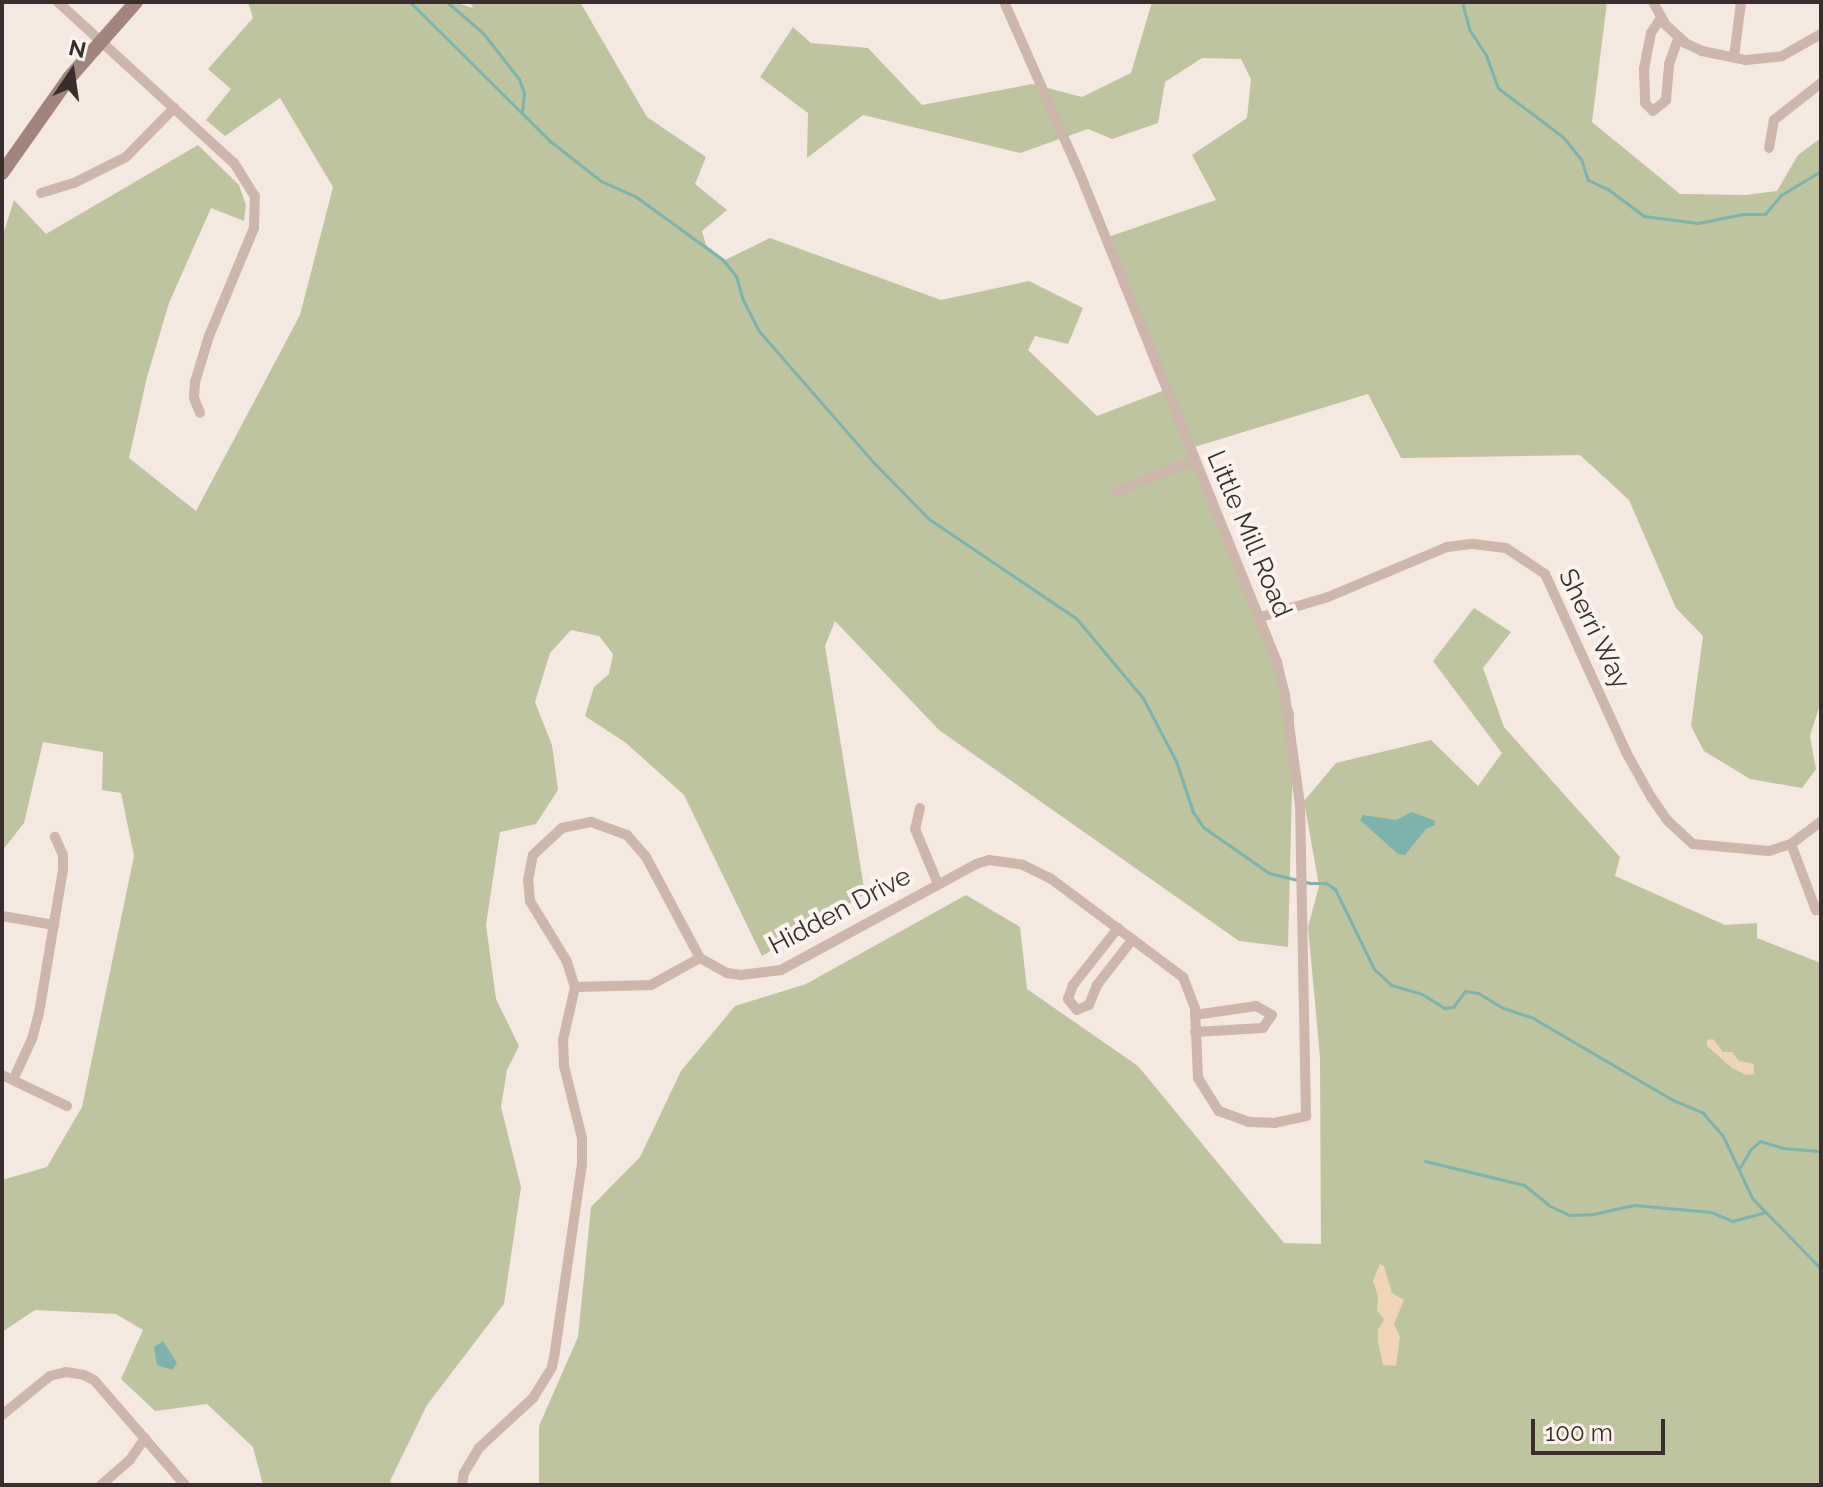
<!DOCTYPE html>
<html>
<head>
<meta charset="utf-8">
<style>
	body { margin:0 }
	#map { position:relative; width:1823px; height:1487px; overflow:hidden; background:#f4e8e0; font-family:Raleway,sans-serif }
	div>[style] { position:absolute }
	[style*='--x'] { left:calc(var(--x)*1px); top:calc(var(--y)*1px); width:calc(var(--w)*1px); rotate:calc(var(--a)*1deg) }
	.green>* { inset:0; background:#bdc49f }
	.sand>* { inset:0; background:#efd4b7 }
	.water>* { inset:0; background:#7eb2ad }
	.stream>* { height:3px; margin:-1.5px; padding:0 1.5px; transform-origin:1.5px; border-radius:1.5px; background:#7eb2ad }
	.minor>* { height:10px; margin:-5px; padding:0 5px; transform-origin:5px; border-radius:5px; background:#cdb6ab }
	.secondary>* { height:14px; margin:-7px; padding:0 7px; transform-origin:7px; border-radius:7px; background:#a1847c }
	span { translate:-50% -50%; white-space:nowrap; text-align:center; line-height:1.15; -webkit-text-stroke:8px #fbf3ed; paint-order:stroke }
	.street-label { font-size:26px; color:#3b2d2b }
	.frame { position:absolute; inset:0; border:4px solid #3b2d2b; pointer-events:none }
	.north { position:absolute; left:32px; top:32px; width:80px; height:80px; -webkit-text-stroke:6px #fbf3ed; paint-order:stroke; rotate:13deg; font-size:22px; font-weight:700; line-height:32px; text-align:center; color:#3b2d2b }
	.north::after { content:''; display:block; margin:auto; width:28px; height:36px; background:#3b2d2b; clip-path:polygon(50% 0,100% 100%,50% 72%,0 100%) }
	.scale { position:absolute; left:1531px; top:1419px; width:134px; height:36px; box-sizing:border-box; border:4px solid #3b2d2b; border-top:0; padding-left:10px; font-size:24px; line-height:28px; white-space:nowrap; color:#3b2d2b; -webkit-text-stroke:6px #fbf3ed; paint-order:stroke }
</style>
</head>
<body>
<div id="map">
	<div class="green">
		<i style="clip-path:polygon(248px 2px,454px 2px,473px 8px,470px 2px,580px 2px,647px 117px,706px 157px,695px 184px,727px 210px,702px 231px,706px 245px,725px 260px,770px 238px,941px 300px,1029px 281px,1083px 308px,1068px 344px,1035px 336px,1028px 350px,1097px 416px,1165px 390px,1102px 239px,1216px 200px,1192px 155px,1247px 118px,1251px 79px,1241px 59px,1202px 58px,1165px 82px,1158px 123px,1112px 139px,1088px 129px,1020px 153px,863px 115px,807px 158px,808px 113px,760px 77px,793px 27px,811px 43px,868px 48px,922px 105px,1032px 84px,1082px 97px,1131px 73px,1152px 2px,1607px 2px,1592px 122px,1680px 194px,1746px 195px,1777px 191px,1798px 155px,1821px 138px,1821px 701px,1810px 736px,1816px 769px,1802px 788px,1750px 779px,1704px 751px,1691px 726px,1703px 636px,1676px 608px,1629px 500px,1580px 455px,1401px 458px,1368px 394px,1188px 449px,1294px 713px,1288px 947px,1239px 941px,939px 730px,835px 621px,825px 646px,865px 894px,762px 956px,684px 795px,626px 743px,585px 716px,594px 687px,609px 674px,613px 654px,599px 636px,571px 630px,550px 653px,535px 702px,552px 745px,558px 790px,536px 824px,500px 832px,486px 925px,496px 999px,519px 1046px,507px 1070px,501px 1107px,521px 1187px,504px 1304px,427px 1405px,390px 1481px,394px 1485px,263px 1485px,253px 1447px,207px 1404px,155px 1411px,121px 1379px,143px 1330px,116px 1314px,35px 1310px,2px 1332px,2px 1180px,47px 1167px,82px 1107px,134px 856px,121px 793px,102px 790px,103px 752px,43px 742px,24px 823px,2px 851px,2px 238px,14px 200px,46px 234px,198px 145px,239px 185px,246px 205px,244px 221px,211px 208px,169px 303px,147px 377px,129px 458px,196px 511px,300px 315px,333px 187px,280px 98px,225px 136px,206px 120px,231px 89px,208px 69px,253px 18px)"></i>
		<i style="clip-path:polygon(1474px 608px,1511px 632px,1483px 668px,1504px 727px,1620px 857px,1615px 876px,1725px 925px,1757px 923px,1757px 938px,1821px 963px,1821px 1485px,539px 1485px,539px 1426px,578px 1337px,591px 1207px,640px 1157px,681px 1071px,735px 1006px,806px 984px,966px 895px,1020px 927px,1027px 989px,1138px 1066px,1284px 1243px,1321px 1244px,1320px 1057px,1308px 927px,1319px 886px,1304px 801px,1336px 763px,1431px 740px,1478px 786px,1502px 753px,1433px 661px)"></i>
	</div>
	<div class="sand">
		<i style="clip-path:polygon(1713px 1039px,1723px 1052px,1732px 1052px,1739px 1061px,1754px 1064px,1754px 1074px,1746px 1075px,1732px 1068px,1707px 1046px,1707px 1040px)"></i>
		<i style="clip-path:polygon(1380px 1264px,1384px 1266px,1392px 1293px,1404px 1300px,1394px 1324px,1400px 1337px,1396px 1366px,1383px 1365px,1378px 1342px,1378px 1329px,1384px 1320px,1377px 1310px,1378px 1296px,1373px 1281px)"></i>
	</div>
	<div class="water">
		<i style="clip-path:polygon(1412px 812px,1435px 821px,1435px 825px,1426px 829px,1405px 855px,1398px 854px,1360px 820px,1363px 815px,1396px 820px)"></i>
		<i style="clip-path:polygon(163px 1341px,177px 1363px,172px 1370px,157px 1365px,154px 1347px)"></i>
	</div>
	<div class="stream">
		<i style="--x:410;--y:2;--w:197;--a:44.8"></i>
		<i style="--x:550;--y:141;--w:65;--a:38.1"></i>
		<i style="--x:601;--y:181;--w:37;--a:24"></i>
		<i style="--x:635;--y:196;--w:109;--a:36"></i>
		<i style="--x:723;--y:260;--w:21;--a:51"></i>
		<i style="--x:736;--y:276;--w:25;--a:74"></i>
		<i style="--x:743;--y:300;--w:34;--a:63"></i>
		<i style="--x:758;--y:330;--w:178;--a:48.9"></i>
		<i style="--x:875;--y:464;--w:77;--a:45.5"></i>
		<i style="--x:929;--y:519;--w:177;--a:34"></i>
		<i style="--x:1076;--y:618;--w:104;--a:50.1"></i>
		<i style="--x:1143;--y:698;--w:71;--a:62.4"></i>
		<i style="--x:1176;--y:761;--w:54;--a:71.6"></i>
		<i style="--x:1193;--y:812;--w:18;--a:56"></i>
		<i style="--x:1203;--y:827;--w:80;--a:34.9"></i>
		<i style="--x:1269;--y:873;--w:42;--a:13.7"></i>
		<i style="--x:1310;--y:883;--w:16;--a:0"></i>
		<i style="--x:1326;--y:883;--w:11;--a:34"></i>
		<i style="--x:1335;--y:889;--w:89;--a:64"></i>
		<i style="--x:1374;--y:969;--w:23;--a:43"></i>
		<i style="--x:1391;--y:985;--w:32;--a:16"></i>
		<i style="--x:1422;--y:994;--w:26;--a:32"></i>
		<i style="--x:1444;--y:1008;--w:9;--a:-6"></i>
		<i style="--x:1453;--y:1007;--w:20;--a:-53"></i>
		<i style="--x:1465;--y:991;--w:13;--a:9"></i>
		<i style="--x:1478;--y:993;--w:29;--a:31"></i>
		<i style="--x:1503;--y:1008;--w:32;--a:18"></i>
		<i style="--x:1533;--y:1018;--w:162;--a:30.4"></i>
		<i style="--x:1673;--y:1100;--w:33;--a:23"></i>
		<i style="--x:1703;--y:1113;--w:30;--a:49"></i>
		<i style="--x:1723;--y:1136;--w:68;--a:64.9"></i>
		<i style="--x:1752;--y:1198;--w:99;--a:45.8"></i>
		<i style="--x:447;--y:2;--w:48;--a:40.7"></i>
		<i style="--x:483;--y:33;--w:58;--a:52"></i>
		<i style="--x:519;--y:79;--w:15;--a:70"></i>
		<i style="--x:524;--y:93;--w:19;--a:96"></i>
		<i style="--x:1462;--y:2;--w:28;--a:75"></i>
		<i style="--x:1469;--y:29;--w:31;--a:57"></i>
		<i style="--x:1486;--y:55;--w:35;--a:70"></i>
		<i style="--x:1498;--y:88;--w:81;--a:37"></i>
		<i style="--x:1563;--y:137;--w:28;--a:51"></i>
		<i style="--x:1581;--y:159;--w:22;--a:72"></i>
		<i style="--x:1588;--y:180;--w:23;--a:25"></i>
		<i style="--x:1609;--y:190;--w:44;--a:36.6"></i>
		<i style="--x:1644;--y:216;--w:54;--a:7.4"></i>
		<i style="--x:1698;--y:223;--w:46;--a:-11.3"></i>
		<i style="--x:1743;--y:214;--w:22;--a:0"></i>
		<i style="--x:1765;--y:214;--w:25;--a:-50"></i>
		<i style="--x:1781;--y:195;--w:47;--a:-31"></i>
		<i style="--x:1425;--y:1161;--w:102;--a:13.6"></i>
		<i style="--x:1524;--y:1185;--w:33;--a:39"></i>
		<i style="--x:1550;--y:1206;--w:21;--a:25"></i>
		<i style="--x:1569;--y:1215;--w:24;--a:-2"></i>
		<i style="--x:1593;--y:1214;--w:42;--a:-12.4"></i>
		<i style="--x:1634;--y:1205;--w:77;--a:5.2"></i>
		<i style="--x:1711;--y:1212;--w:23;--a:23"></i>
		<i style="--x:1732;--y:1221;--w:34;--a:-15"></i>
		<i style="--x:1739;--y:1169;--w:22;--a:-60"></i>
		<i style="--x:1750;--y:1150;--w:13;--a:-42"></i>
		<i style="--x:1760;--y:1141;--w:24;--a:17"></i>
		<i style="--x:1783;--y:1148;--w:38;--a:5"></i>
	</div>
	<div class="minor">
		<i style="--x:58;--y:2;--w:239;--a:42.5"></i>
		<i style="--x:234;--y:163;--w:39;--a:58"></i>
		<i style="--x:255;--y:196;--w:32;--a:92"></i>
		<i style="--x:254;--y:228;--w:117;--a:112.6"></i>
		<i style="--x:209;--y:336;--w:48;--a:106.9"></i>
		<i style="--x:195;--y:382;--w:16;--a:94"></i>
		<i style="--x:194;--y:398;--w:16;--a:68"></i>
		<i style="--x:1653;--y:2;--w:26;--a:61"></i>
		<i style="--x:1666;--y:25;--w:26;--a:43"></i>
		<i style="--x:1685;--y:43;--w:19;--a:25"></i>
		<i style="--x:1702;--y:51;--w:45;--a:11.6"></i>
		<i style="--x:1746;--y:60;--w:36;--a:-6"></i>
		<i style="--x:1782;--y:56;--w:45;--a:-29.4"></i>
		<i style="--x:1661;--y:18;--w:18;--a:124"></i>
		<i style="--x:1651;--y:33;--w:37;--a:101"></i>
		<i style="--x:1644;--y:69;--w:34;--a:88"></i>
		<i style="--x:1645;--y:103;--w:11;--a:45"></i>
		<i style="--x:1653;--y:111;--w:17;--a:-40"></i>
		<i style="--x:1666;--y:100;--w:36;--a:-85"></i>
		<i style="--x:1669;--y:64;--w:29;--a:-70"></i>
		<i style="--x:1734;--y:57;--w:55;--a:-82.7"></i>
		<i style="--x:1769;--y:148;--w:28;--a:-80"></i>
		<i style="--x:1774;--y:120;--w:60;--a:-38.2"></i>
		<i style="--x:41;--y:193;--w:34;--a:-17"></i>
		<i style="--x:74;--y:183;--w:58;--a:-26.6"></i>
		<i style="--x:126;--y:157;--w:69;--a:-45.6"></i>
		<i style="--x:1116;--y:492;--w:84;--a:-22.3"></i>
		<i style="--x:1261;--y:617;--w:70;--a:-16.6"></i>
		<i style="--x:1328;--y:597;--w:129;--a:-22.8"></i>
		<i style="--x:1447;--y:547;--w:26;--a:-7"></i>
		<i style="--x:1473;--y:544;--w:33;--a:7"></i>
		<i style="--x:1506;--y:548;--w:47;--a:33.7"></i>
		<i style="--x:1545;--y:574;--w:196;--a:65.5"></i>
		<i style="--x:1626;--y:752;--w:51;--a:60.9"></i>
		<i style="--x:1651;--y:797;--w:28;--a:55"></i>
		<i style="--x:1667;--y:820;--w:35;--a:43"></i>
		<i style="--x:1693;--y:844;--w:76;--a:5.3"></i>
		<i style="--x:1769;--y:851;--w:23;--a:-18"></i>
		<i style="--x:1791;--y:844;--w:38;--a:-37"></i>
		<i style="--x:920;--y:808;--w:22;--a:103"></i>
		<i style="--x:915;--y:829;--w:60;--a:67.3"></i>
		<i style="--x:1791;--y:844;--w:71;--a:69.3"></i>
		<i style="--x:2;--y:916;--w:53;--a:9.8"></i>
		<i style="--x:1118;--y:928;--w:73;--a:128.3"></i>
		<i style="--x:1073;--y:985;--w:15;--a:110"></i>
		<i style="--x:1068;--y:999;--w:14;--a:51"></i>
		<i style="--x:1077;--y:1010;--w:13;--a:-23"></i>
		<i style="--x:1089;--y:1005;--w:22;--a:-68"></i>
		<i style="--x:1097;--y:985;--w:58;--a:-52"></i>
		<i style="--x:575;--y:987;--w:76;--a:-1.5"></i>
		<i style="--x:651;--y:985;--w:56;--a:-28.9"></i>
		<i style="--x:1195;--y:1015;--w:62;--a:-8.4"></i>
		<i style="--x:1256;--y:1006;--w:18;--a:29"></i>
		<i style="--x:1272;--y:1015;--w:16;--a:125"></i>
		<i style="--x:1263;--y:1028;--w:68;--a:176.6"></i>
		<i style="--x:2;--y:1075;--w:72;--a:25.5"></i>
		<i style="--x:13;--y:1080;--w:45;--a:-65.1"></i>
		<i style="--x:32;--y:1039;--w:27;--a:-75"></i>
		<i style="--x:39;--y:1013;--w:145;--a:-80.5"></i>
		<i style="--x:63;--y:870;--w:15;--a:-90"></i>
		<i style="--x:63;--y:855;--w:20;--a:-114"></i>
		<i style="--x:2;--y:1415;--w:62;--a:-39.1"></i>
		<i style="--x:50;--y:1376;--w:16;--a:-14"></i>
		<i style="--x:66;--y:1372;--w:18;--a:9"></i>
		<i style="--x:84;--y:1375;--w:11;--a:27"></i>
		<i style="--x:94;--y:1380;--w:139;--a:49.1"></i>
		<i style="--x:101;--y:1485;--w:37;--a:-41"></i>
		<i style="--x:129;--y:1461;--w:28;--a:-55"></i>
		<i style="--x:462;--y:1485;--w:12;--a:-81"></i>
		<i style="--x:464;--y:1473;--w:29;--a:-59"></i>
		<i style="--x:479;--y:1448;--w:74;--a:-42.8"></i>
		<i style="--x:533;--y:1398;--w:36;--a:-58"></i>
		<i style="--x:552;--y:1367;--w:16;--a:-79"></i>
		<i style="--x:555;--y:1351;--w:189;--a:-81.8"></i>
		<i style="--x:582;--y:1164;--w:26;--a:-90"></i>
		<i style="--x:582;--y:1138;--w:74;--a:-104"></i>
		<i style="--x:564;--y:1066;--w:26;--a:-92"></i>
		<i style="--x:563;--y:1040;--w:54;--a:-77.2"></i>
		<i style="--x:575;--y:987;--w:28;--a:-108"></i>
		<i style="--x:566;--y:960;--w:69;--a:-121.4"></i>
		<i style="--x:530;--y:901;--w:21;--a:-95"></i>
		<i style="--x:528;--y:880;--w:25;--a:-79"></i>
		<i style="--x:533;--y:855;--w:40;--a:-43"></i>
		<i style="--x:562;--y:828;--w:30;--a:-12"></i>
		<i style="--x:591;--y:822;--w:38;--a:20"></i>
		<i style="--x:627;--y:835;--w:29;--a:49"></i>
		<i style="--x:646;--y:857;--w:115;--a:61.9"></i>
		<i style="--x:700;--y:958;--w:31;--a:29"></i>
		<i style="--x:727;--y:973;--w:14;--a:8"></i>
		<i style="--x:741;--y:975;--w:40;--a:-7.1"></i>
		<i style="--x:781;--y:970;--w:222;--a:-28.5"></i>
		<i style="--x:976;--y:864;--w:14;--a:-17"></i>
		<i style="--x:989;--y:860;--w:34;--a:8"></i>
		<i style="--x:1023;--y:865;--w:30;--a:26"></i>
		<i style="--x:1050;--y:878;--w:166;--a:36.7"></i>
		<i style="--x:1183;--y:977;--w:34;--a:69"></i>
		<i style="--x:1195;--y:1009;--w:69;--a:87.5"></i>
		<i style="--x:1198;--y:1078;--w:39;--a:58"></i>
		<i style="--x:1219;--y:1111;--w:32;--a:20"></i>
		<i style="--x:1249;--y:1122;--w:25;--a:2"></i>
		<i style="--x:1274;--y:1123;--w:33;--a:-12"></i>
		<i style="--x:1306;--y:1116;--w:311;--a:-91.1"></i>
		<i style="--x:1300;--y:805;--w:111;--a:-97.8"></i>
		<i style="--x:1285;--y:695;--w:34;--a:-104"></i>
		<i style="--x:1277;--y:662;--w:526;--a:-111.98"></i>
		<i style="--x:1080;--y:174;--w:188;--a:-113.8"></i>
	</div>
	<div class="secondary">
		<i style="--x:2;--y:173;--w:116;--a:-54.8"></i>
		<i style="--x:69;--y:78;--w:101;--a:-48.6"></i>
	</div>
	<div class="street-label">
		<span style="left:1249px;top:534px;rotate:67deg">Little Mill Road</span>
		<span style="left:1594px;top:629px;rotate:64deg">Sherri Way</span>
		<span style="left:840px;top:911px;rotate:-28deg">Hidden Drive</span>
	</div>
	<div class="frame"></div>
	<div class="north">N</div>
	<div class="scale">100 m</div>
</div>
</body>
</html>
